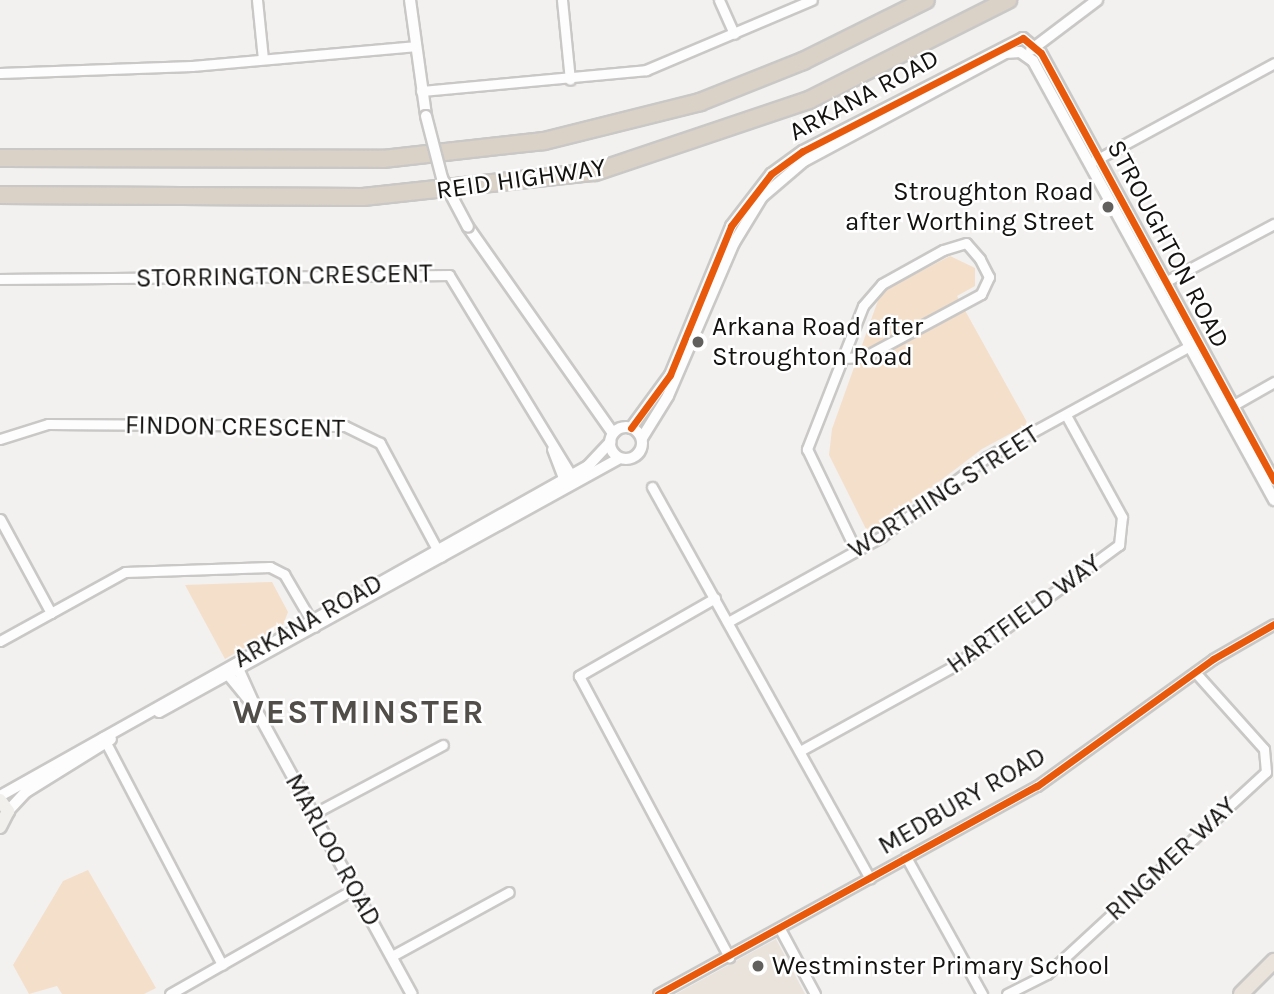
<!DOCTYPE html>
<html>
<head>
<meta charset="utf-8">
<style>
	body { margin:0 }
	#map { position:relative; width:1274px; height:994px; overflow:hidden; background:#f3f1ef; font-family:Karla,sans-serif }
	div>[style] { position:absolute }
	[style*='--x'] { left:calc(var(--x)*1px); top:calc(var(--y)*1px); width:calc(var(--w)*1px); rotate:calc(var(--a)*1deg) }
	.built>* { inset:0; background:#e9e3dc }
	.green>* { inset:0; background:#f4dfca }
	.roads { filter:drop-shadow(2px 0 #cac8c7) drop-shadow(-2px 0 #cac8c7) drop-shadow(0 2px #cac8c7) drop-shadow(0 -2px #cac8c7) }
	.minor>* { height:9px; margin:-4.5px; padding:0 4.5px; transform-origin:4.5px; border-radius:4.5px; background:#fdfdfd }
	.tertiary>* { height:10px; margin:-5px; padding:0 5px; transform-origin:5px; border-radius:5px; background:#fdfdfd }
	.tertiary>.ring { margin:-5px; padding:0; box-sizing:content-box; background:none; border:10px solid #fdfdfd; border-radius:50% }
	.secondary>* { height:12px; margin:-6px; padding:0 6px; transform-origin:6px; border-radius:6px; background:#f2f0ec }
	.primary>* { height:14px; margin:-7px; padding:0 7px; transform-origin:7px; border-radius:7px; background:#e9e3db }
	.motorway>* { height:16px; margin:-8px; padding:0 8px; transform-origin:8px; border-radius:8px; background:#dad2c6 }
	.bridges { filter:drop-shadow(2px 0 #cac8c7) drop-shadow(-2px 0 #cac8c7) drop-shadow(0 2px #cac8c7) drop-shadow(0 -2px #cac8c7) }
	.tertiary-bridge>* { height:10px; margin:-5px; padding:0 5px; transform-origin:5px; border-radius:5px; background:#fdfdfd }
	.cycleway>* { height:7px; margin:-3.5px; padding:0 3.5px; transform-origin:3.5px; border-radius:3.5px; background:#e8590c }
	.dots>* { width:19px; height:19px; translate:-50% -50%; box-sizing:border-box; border:4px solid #fff; border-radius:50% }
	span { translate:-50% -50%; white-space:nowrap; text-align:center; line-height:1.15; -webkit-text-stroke:5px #fff; paint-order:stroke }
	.street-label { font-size:26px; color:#131210 }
	.poi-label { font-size:26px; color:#131210 }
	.right { translate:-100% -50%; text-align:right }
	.left { translate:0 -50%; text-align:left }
	.district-label { font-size:33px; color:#514e4a; font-weight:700; letter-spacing:2px }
</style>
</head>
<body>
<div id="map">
	<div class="built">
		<i style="clip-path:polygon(776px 939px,805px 994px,676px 994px)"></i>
	</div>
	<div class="green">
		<i style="clip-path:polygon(950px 256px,975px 268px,975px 286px,957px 296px,1028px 424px,982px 449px,869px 535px,829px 455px,832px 429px,881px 292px)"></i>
		<i style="clip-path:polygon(272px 582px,288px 612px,283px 625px,225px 659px,185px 585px)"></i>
		<i style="clip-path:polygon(88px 870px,156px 988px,144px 994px,62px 994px,57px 986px,29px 994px,13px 965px,63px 881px)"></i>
	</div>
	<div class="roads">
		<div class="minor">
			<i style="--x:257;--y:0;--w:59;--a:84.2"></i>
			<i style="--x:562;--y:0;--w:80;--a:84.3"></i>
			<i style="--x:719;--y:0;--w:37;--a:66"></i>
			<i style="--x:0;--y:73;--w:192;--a:-2.1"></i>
			<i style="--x:192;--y:66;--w:223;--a:-5.1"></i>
			<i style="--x:421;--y:91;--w:226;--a:-5.3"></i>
			<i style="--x:646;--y:70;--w:180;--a:-22.9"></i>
			<i style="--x:1092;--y:162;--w:207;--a:-28.5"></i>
			<i style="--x:0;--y:279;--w:449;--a:-0.5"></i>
			<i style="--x:449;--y:275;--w:240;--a:58.6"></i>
			<i style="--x:1161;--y:284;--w:128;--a:-28"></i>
			<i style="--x:843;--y:358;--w:21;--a:-3"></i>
			<i style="--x:864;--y:357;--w:133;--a:-28.3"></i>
			<i style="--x:981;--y:294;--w:19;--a:-65"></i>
			<i style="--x:989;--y:277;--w:20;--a:-117"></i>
			<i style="--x:980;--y:259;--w:21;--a:-131"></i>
			<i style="--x:966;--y:243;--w:24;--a:163"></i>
			<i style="--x:943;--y:250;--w:70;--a:150.9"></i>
			<i style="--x:882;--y:284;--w:29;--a:131"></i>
			<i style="--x:863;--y:306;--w:154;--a:111.4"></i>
			<i style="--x:807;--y:449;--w:113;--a:64.3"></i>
			<i style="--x:1230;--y:407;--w:51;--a:-29.6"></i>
			<i style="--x:0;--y:439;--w:50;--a:-17.4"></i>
			<i style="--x:48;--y:424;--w:297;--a:0.4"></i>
			<i style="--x:345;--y:426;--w:39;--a:26"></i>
			<i style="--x:380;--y:443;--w:129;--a:61.8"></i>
			<i style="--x:552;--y:449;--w:40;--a:69"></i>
			<i style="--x:652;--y:487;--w:448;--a:60.9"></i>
			<i style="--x:0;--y:519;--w:107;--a:61.5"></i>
			<i style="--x:715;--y:598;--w:157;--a:150.2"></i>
			<i style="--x:579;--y:676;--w:319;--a:61.9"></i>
			<i style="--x:728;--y:622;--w:175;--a:-29.1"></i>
			<i style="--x:881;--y:537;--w:133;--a:-37"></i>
			<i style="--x:987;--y:457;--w:237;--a:-28.7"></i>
			<i style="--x:0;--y:641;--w:143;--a:-28.9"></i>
			<i style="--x:125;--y:572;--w:145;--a:-2"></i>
			<i style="--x:270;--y:567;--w:16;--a:27"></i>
			<i style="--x:284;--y:574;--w:61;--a:59.7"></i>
			<i style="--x:103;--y:737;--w:257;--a:62.4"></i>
			<i style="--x:800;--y:751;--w:176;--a:-28.9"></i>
			<i style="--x:954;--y:666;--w:205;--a:-36.3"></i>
			<i style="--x:1119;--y:545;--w:28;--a:-84"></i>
			<i style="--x:1122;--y:517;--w:116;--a:-118.8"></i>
			<i style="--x:313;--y:814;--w:147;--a:-28"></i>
			<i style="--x:906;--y:857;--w:157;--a:61"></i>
			<i style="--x:780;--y:929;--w:74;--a:61.7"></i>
			<i style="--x:392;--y:956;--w:133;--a:-28.7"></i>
			<i style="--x:170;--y:994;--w:212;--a:-29.7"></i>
			<i style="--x:658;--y:994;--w:432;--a:-28.8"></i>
			<i style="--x:1037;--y:786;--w:217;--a:-35.8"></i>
			<i style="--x:1213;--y:659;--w:70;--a:-29.8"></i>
			<i style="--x:1007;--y:994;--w:45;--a:-26.6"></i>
			<i style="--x:1047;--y:974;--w:298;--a:-42.7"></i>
			<i style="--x:1266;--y:772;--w:23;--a:-95"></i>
			<i style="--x:1264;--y:749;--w:103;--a:-131.9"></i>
		</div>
		<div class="tertiary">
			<i style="--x:410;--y:0;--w:117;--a:82.1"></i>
			<i style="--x:1031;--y:50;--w:83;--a:-37.1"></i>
			<i style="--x:468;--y:227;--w:252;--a:54.9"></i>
			<i class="ring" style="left:610px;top:427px;width:22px;height:22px"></i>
			<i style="--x:631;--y:428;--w:66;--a:-53.7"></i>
			<i style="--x:670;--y:375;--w:161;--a:-67.7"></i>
			<i style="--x:731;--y:226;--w:66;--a:-52.4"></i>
			<i style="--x:771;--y:174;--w:39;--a:-36"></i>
			<i style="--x:803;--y:151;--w:247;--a:-27.2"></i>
			<i style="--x:1023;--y:38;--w:23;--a:40"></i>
			<i style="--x:1041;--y:53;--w:487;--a:61.4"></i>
			<i style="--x:642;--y:438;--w:49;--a:-58.2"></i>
			<i style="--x:668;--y:396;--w:167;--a:-66.7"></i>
			<i style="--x:734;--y:243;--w:54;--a:-58.7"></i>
			<i style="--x:762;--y:197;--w:55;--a:-40.6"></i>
			<i style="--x:804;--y:161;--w:228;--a:-28.2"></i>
			<i style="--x:1005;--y:53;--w:15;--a:-4"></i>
			<i style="--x:1020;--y:52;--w:16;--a:35"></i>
			<i style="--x:1033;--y:61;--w:501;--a:61.23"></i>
			<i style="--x:236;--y:664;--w:44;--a:65.8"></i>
			<i style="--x:227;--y:673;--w:43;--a:50.7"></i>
			<i style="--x:254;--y:706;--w:328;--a:61.3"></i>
			<i style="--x:159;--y:712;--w:526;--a:-28.85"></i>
			<i style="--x:0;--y:796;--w:674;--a:-29.3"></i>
			<i style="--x:588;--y:466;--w:33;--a:-47"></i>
			<i style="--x:8;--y:811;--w:26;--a:-47"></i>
			<i style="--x:26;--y:792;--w:100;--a:-31.9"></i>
		</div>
		<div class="secondary">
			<i style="--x:0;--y:800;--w:14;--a:54"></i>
			<i style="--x:8;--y:811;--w:18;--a:117"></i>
		</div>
		<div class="primary">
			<i style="--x:1241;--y:994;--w:47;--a:-45"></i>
		</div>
		<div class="motorway">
			<i style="--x:0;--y:158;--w:383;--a:0.1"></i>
			<i style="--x:383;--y:159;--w:162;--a:-6.4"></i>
			<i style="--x:544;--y:141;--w:161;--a:-14"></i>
			<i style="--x:700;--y:102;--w:111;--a:-21.7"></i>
			<i style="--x:803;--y:61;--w:137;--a:-26.4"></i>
			<i style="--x:0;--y:195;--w:363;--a:0.3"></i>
			<i style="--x:363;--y:197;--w:233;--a:-6.2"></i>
			<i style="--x:595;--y:172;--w:226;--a:-18.6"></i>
			<i style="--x:809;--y:100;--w:223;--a:-26.7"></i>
		</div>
	</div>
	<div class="bridges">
		<div class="tertiary-bridge">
			<i style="--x:426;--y:116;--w:64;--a:75.5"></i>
			<i style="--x:442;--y:178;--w:55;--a:62"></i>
		</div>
	</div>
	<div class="cycleway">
		<i style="--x:631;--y:428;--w:66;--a:-53.7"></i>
		<i style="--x:670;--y:375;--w:161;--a:-67.7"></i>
		<i style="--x:731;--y:226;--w:66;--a:-52.4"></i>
		<i style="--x:771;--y:174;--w:39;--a:-36"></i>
		<i style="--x:803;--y:151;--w:247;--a:-27.2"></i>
		<i style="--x:1023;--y:38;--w:23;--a:40"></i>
		<i style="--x:1041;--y:53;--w:487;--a:61.4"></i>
		<i style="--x:658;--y:994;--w:432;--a:-28.8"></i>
		<i style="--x:1037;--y:786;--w:217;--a:-35.8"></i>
		<i style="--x:1213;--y:659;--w:70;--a:-29.8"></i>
	</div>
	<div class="dots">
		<i style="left:1108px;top:207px;background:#61605e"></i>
		<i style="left:698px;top:342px;background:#61605e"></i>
		<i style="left:758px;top:966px;background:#61605e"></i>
	</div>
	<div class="street-label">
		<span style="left:864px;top:95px;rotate:-28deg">ARKANA ROAD</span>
		<span style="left:521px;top:179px;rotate:-8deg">REID HIGHWAY</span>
		<span style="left:1168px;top:244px;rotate:62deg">STROUGHTON ROAD</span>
		<span style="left:284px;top:276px;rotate:-1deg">STORRINGTON CRESCENT</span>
		<span style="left:235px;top:427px;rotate:1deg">FINDON CRESCENT</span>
		<span style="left:944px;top:492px;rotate:-33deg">WORTHING STREET</span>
		<span style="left:1024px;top:614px;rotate:-36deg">HARTFIELD WAY</span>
		<span style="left:308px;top:621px;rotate:-29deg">ARKANA ROAD</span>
		<span style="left:962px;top:801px;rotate:-30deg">MEDBURY ROAD</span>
		<span style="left:333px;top:850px;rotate:61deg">MARLOO ROAD</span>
		<span style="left:1171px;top:859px;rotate:-43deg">RINGMER WAY</span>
	</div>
	<div class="poi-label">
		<span class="right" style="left:1094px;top:207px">Stroughton Road<br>after Worthing Street</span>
		<span class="left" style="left:712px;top:342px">Arkana Road after<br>Stroughton Road</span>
		<span class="left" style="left:772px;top:966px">Westminster Primary School</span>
	</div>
	<div class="district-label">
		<span style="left:359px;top:713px">WESTMINSTER</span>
	</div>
</div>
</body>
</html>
